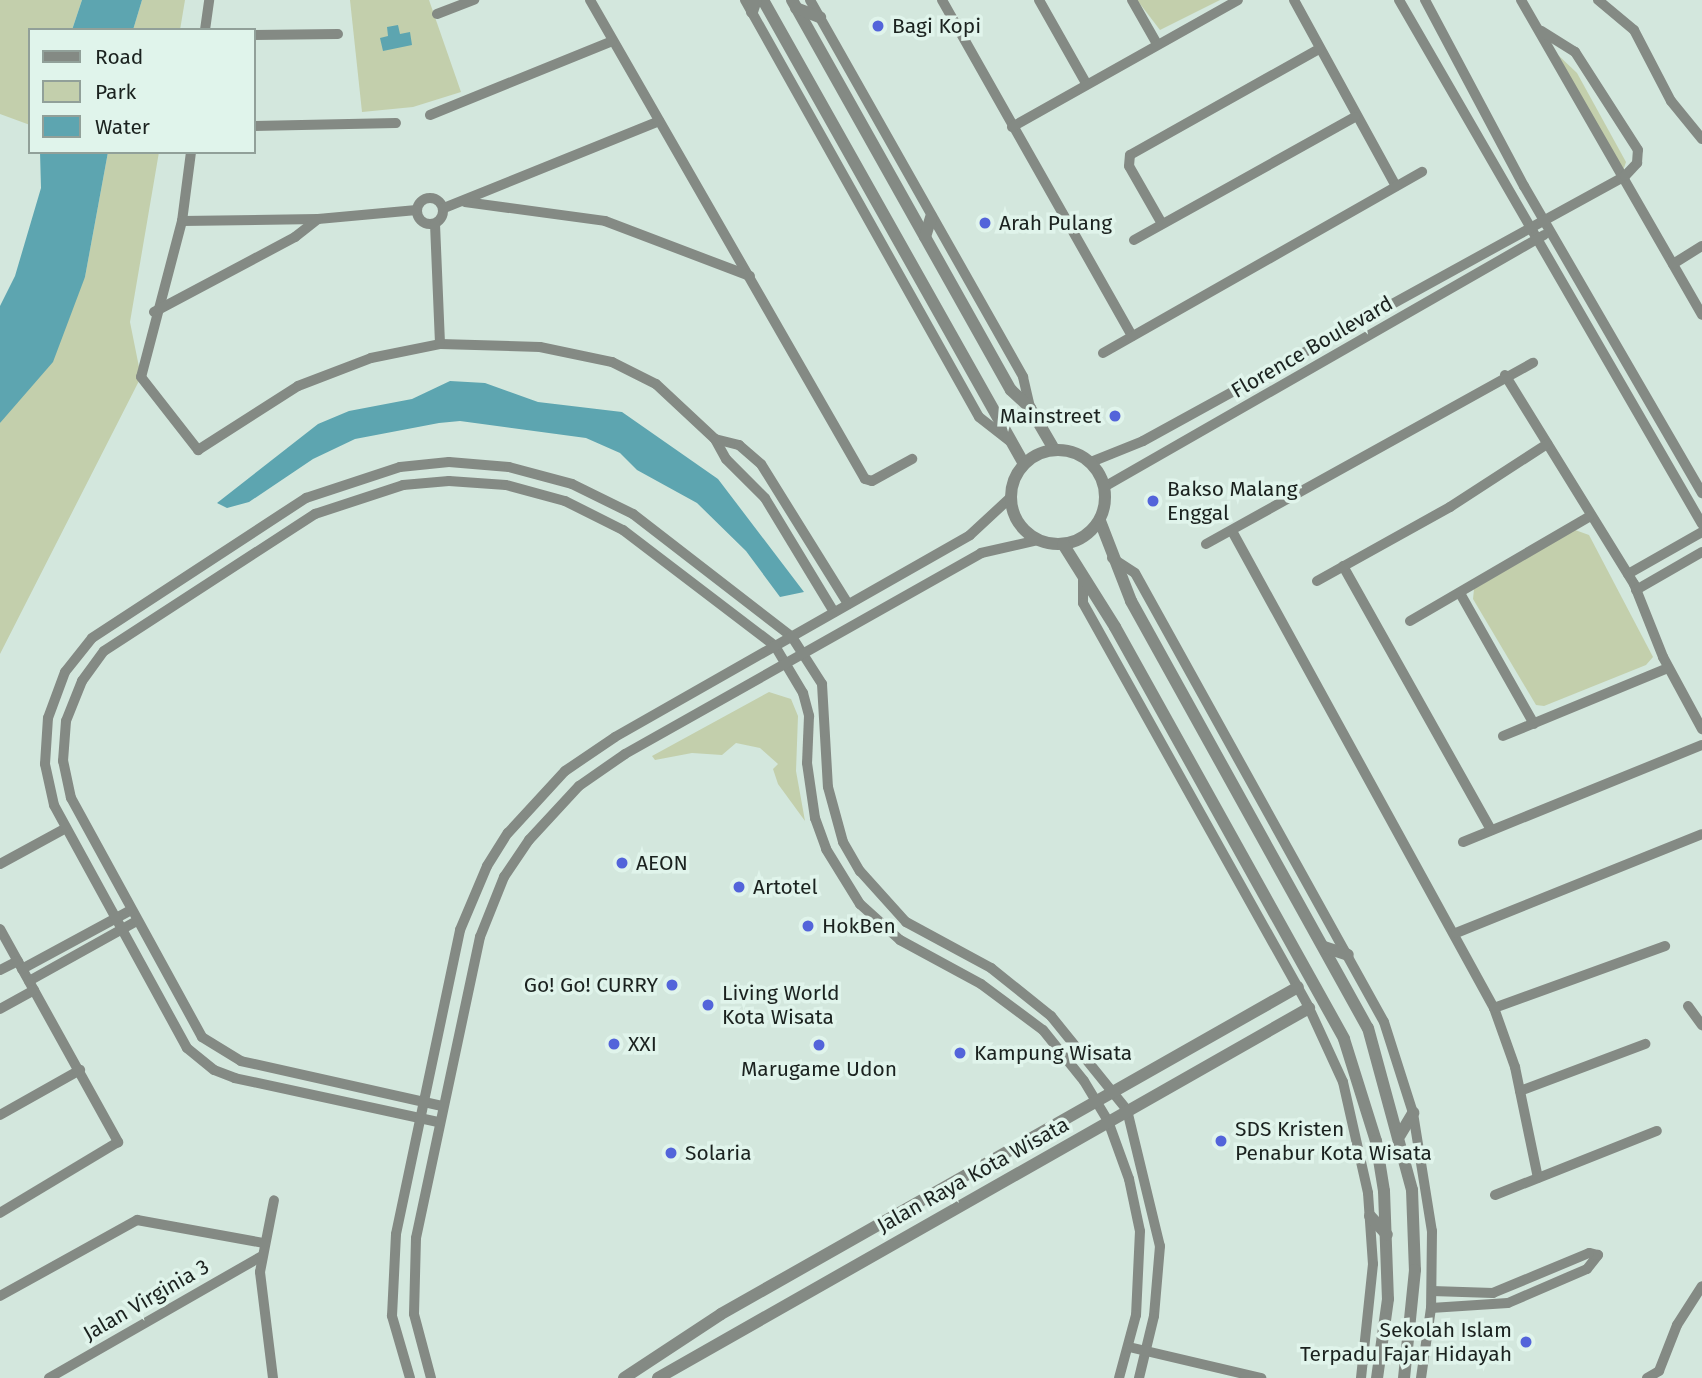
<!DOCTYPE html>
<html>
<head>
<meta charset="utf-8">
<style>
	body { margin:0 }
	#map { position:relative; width:1702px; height:1378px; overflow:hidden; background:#d3e7dd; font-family:"Fira Sans",sans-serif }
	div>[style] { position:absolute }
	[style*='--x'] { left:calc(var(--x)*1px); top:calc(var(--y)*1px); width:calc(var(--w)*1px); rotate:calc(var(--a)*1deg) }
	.green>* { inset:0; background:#c3cfac }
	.water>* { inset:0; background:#5da5b0 }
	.minor>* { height:10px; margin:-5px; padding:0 5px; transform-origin:5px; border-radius:5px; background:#848a84 }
	.minor>.ring { margin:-5px; padding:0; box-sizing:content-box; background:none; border:10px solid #848a84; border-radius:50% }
	.tertiary>* { height:12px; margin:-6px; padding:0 6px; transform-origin:6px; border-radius:6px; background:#848a84 }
	.tertiary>.ring { margin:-6px; padding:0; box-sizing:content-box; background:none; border:12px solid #848a84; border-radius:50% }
	.dots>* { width:19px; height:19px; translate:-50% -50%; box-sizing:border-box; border:4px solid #e0f4eb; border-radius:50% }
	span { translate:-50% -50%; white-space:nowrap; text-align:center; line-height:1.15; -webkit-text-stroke:7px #e0f4eb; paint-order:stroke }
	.poi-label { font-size:21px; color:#1b221f }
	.left { translate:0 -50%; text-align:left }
	.right { translate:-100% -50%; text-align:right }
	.street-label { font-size:21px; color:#1b221f }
	.legend { position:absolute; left:28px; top:28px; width:228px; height:126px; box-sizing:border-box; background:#e0f4eb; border:2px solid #91a099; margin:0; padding:9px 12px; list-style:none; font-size:21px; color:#1b221f }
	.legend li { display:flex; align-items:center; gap:14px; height:35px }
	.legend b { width:35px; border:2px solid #91a099 }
</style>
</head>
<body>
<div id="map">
	<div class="green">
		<i style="clip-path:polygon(0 0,82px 0,72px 30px,30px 30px,30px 125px,0 114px)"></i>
		<i style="clip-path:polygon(142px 0,185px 0,180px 30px,133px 30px)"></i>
		<i style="clip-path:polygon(350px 0,429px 0,461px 92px,413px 107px,362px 112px)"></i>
		<i style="clip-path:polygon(1137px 0,1220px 0,1160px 30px)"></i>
		<i style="clip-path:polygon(1558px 55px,1577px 73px,1626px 162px,1622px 174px)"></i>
		<i style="clip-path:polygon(108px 152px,159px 152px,130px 322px,141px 377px,0 654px,0 423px,85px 277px)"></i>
		<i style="clip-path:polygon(1575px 530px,1589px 535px,1653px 657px,1646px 665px,1544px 706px,1536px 705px,1473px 599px,1474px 589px)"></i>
		<i style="clip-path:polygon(769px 692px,791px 699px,798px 716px,796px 771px,805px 821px,778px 784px,773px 769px,778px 764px,760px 748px,736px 743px,722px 755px,692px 753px,655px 760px,652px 756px)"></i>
	</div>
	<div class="water">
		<i style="clip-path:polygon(82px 0,142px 0,133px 30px,72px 30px)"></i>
		<i style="clip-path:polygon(398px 25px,400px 34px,410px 32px,412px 45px,383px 51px,380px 38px,388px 36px,387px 27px)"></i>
		<i style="clip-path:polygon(40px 152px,108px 152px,85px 277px,53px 362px,0 423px,0 306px,15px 276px,41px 188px)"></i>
		<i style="clip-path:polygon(450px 381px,485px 383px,538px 402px,622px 412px,718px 479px,804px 592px,780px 597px,746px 551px,697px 503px,637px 470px,620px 453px,586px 438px,460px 421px,439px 423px,355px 439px,313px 459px,249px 502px,227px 508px,217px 503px,318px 424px,349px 411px,412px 399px)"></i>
	</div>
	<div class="minor">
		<i style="--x:590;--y:0;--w:552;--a:60.14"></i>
		<i style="--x:865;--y:479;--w:7;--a:16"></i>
		<i style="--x:872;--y:481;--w:46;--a:-28.8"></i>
		<i style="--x:745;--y:0;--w:478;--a:60.7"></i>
		<i style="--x:979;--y:417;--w:39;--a:38"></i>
		<i style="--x:810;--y:0;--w:433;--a:60.5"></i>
		<i style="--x:1023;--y:377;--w:32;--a:77"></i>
		<i style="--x:942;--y:0;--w:386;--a:60.5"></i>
		<i style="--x:1039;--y:0;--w:95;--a:60.5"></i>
		<i style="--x:1132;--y:0;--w:51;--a:60.4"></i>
		<i style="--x:1294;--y:0;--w:212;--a:61.3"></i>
		<i style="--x:1399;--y:0;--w:605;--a:59.96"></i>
		<i style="--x:1425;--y:0;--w:211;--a:62"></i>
		<i style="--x:1524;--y:186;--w:355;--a:59.9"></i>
		<i style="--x:1521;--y:0;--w:363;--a:60.1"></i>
		<i style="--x:1598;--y:0;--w:47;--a:39.8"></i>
		<i style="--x:1634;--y:30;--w:80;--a:62.5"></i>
		<i style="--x:1671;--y:101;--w:49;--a:50.8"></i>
		<i style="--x:437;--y:14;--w:40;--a:-21"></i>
		<i style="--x:205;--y:30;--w:30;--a:-82"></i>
		<i style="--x:254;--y:35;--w:84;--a:-0.7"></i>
		<i style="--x:430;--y:115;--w:196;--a:-22.1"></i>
		<i style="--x:254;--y:126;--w:142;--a:-1.2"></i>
		<i style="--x:1012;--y:127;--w:259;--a:-29.3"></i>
		<i style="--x:191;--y:152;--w:70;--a:97.4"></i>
		<i style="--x:182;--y:221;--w:161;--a:104.7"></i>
		<i style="--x:141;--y:377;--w:93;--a:52"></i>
		<i style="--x:198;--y:450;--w:119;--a:-32.6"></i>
		<i style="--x:298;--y:386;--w:78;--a:-21"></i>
		<i style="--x:371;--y:358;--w:70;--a:-11.5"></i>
		<i style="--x:440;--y:344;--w:100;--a:1.7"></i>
		<i style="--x:540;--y:347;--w:74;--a:11.8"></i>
		<i style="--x:612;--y:362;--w:49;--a:26.6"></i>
		<i style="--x:656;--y:384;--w:81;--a:43"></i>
		<i class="ring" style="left:417px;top:198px;width:16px;height:16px"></i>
		<i style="--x:465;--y:202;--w:141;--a:7.7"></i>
		<i style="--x:605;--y:221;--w:155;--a:20.8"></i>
		<i style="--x:444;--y:208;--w:232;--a:-22"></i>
		<i style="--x:182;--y:221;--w:136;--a:-0.8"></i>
		<i style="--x:318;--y:219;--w:99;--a:-5.2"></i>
		<i style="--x:1161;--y:222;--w:64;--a:-119.7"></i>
		<i style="--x:1129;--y:166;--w:11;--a:-85"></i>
		<i style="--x:1130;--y:155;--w:217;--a:-29.3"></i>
		<i style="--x:435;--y:224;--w:120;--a:87.6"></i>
		<i style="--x:1134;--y:240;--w:253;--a:-29.1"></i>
		<i style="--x:1673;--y:264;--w:34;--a:-32"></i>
		<i style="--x:154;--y:312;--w:160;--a:-28"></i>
		<i style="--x:295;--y:237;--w:29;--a:-38"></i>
		<i style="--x:1103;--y:353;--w:367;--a:-29.6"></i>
		<i style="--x:1505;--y:375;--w:246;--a:58.3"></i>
		<i style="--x:1634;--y:584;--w:79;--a:68.3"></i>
		<i style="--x:1663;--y:657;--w:82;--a:61.6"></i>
		<i style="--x:1091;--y:462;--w:56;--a:-22"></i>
		<i style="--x:1143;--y:441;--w:550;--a:-28.8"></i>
		<i style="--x:1625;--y:176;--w:18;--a:-47"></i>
		<i style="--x:1637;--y:163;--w:13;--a:-86"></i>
		<i style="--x:1638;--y:150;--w:117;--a:-122.7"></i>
		<i style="--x:1575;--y:52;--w:40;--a:-148"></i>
		<i style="--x:1104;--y:487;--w:507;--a:-29.8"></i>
		<i style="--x:1232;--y:531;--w:544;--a:61.22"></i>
		<i style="--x:1494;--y:1008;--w:63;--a:70.4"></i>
		<i style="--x:1515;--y:1067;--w:113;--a:78.3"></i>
		<i style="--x:1206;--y:544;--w:374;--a:-29"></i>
		<i style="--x:1112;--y:558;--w:27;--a:33"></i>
		<i style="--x:1135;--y:573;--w:513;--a:60.99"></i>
		<i style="--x:1384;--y:1022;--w:96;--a:72.3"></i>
		<i style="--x:1413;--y:1113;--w:120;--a:80.9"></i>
		<i style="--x:1432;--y:1231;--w:77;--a:90.7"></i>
		<i style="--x:1431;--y:1308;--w:71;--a:98.1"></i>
		<i style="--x:1343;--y:566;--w:303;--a:60.7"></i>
		<i style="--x:1628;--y:574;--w:85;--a:-29.6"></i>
		<i style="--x:1083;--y:580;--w:23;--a:90"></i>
		<i style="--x:1083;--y:603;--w:464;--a:60.8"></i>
		<i style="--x:1309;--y:1008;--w:81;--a:65.3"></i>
		<i style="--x:1343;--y:1082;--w:114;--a:77.3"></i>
		<i style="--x:1368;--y:1193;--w:71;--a:86"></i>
		<i style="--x:1373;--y:1264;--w:115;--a:96"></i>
		<i style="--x:1317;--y:581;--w:152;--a:-29.1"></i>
		<i style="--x:1450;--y:507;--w:116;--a:-33"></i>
		<i style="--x:1636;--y:590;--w:76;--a:-29.9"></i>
		<i style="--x:1461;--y:595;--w:148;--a:60.5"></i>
		<i style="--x:834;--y:612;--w:133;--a:-121.2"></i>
		<i style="--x:765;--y:498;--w:55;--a:-135"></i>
		<i style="--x:726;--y:459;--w:23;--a:-119"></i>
		<i style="--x:715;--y:439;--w:25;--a:14"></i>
		<i style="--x:739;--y:445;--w:29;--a:41"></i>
		<i style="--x:761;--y:464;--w:165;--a:58.1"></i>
		<i style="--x:1410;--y:621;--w:207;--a:-30.2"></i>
		<i style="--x:1503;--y:736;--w:178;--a:-22.4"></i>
		<i style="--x:1463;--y:842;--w:258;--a:-22.1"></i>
		<i style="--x:0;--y:864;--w:75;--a:-28.6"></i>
		<i style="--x:0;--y:929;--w:244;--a:61"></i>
		<i style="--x:118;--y:1142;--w:138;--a:149"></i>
		<i style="--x:1456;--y:933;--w:265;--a:-21.9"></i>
		<i style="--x:22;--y:969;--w:124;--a:-28.4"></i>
		<i style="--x:0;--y:970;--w:20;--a:-27"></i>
		<i style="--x:29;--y:981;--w:124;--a:-29.1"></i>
		<i style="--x:1688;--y:1006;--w:24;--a:54"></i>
		<i style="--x:1494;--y:1008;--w:182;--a:-19.9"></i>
		<i style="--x:0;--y:1009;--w:39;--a:-29"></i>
		<i style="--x:1520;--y:1091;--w:134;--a:-20.6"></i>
		<i style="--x:442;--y:1106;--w:206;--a:-167.4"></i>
		<i style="--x:241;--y:1061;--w:46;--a:-148.4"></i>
		<i style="--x:202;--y:1037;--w:273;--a:-118.7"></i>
		<i style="--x:71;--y:798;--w:38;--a:-102"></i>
		<i style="--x:63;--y:761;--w:40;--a:-85.7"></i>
		<i style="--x:66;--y:721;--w:43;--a:-68.2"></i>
		<i style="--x:82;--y:681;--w:37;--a:-54"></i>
		<i style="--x:104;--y:651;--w:252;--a:-33"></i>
		<i style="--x:315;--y:514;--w:93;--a:-18.2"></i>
		<i style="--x:403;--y:485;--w:46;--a:-5"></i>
		<i style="--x:449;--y:481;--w:57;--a:4"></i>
		<i style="--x:506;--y:485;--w:61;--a:15.2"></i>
		<i style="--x:565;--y:501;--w:65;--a:26.6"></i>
		<i style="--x:623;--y:530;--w:191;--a:37.3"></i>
		<i style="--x:775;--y:646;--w:55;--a:59.2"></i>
		<i style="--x:803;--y:693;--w:24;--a:75"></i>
		<i style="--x:809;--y:716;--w:47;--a:92.4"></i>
		<i style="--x:807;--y:763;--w:56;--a:81.7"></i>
		<i style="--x:815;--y:818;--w:33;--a:70"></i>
		<i style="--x:826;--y:849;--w:65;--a:58.3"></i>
		<i style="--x:860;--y:904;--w:54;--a:42"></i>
		<i style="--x:900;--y:940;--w:92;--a:28.5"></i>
		<i style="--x:981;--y:984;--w:77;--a:36.6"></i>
		<i style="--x:1043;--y:1030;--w:65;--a:51.2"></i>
		<i style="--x:1084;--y:1081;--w:47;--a:59"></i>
		<i style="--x:1108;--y:1121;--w:62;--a:70.1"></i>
		<i style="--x:1129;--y:1179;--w:53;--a:78.1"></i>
		<i style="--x:1140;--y:1231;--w:84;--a:92.7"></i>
		<i style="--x:1136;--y:1315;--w:65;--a:105.1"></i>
		<i style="--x:0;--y:1115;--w:92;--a:-29.4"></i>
		<i style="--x:438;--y:1122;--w:208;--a:-167.8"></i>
		<i style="--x:235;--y:1078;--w:22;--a:-159"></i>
		<i style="--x:214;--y:1070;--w:35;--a:-141"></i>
		<i style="--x:187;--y:1048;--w:277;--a:-118.7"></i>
		<i style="--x:54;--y:805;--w:42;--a:-102.4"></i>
		<i style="--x:45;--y:764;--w:46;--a:-86.3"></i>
		<i style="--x:48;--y:718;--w:49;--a:-69.7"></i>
		<i style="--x:65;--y:672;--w:43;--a:-51.5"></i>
		<i style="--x:92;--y:638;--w:256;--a:-33.2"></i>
		<i style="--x:306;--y:498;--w:99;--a:-18.3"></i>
		<i style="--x:400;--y:467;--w:49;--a:-5.8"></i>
		<i style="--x:449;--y:462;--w:60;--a:4.8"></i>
		<i style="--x:509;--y:467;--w:65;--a:15.1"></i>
		<i style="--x:572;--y:484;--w:68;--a:26.2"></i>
		<i style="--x:633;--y:514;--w:201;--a:37.7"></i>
		<i style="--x:792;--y:637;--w:56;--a:57.4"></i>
		<i style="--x:822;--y:684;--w:103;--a:86.7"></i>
		<i style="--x:828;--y:787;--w:57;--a:74.7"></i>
		<i style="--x:843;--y:842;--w:34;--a:60"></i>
		<i style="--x:860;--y:871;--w:69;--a:48"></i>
		<i style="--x:906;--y:922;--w:97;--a:28.4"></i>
		<i style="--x:991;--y:968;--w:77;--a:38.7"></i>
		<i style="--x:1051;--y:1016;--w:121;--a:51"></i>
		<i style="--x:1127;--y:1110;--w:140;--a:76.4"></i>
		<i style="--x:1160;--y:1246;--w:70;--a:94.9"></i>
		<i style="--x:1154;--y:1316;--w:64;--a:103.6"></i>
		<i style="--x:1495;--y:1195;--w:174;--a:-21.6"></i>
		<i style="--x:0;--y:1296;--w:157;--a:-29"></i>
		<i style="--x:137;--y:1220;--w:128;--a:10.3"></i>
		<i style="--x:1431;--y:1308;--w:77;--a:-3.7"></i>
		<i style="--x:1508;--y:1303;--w:86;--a:-23.3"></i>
		<i style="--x:1587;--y:1269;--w:18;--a:-52"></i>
		<i style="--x:1598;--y:1255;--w:9;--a:-167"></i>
		<i style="--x:1589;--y:1253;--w:104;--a:157.4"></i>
		<i style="--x:1493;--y:1293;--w:61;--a:-178.1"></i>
		<i style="--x:1129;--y:1347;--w:136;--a:13.2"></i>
		<i style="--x:49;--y:1378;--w:245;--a:-29.8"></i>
		<i style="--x:273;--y:1378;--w:107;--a:-97"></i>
		<i style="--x:260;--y:1272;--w:73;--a:-79"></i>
		<i style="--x:410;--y:1378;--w:65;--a:-106.2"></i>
		<i style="--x:392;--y:1316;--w:82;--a:-87.2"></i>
		<i style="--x:396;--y:1234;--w:311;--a:-78.1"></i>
		<i style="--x:460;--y:930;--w:69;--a:-67.1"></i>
		<i style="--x:487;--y:866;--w:39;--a:-58"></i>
		<i style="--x:508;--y:833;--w:84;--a:-47.4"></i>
		<i style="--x:565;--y:771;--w:60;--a:-34.2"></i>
		<i style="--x:615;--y:737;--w:408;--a:-29.6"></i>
		<i style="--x:970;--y:535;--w:56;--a:-42.8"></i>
		<i style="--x:431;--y:1378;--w:66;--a:-104.9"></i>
		<i style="--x:414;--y:1314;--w:76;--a:-88.5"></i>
		<i style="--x:416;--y:1238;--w:308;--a:-78"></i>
		<i style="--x:480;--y:937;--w:65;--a:-68.2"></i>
		<i style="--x:504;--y:877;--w:45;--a:-56"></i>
		<i style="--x:529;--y:840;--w:74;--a:-47.2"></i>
		<i style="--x:579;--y:786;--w:56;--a:-34.8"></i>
		<i style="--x:625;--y:754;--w:409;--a:-29.4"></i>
		<i style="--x:981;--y:553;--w:58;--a:-12.8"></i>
		<i style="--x:1647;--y:1378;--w:14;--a:-30"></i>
		<i style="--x:1659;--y:1371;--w:49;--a:-68.6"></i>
		<i style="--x:1677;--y:1325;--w:46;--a:-57.3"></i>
	</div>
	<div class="tertiary">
		<i style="--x:763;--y:0;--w:532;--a:60.64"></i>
		<i style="--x:792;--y:0;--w:447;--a:60.7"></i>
		<i style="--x:1011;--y:390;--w:26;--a:43"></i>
		<i style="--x:1030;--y:408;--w:48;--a:59.7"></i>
		<i style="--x:796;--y:8;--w:26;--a:21"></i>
		<i style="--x:752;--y:12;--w:13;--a:-72"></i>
		<i style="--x:925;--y:237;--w:21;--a:-73"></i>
		<i class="ring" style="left:1011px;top:450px;width:82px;height:82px"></i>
		<i style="--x:1100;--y:521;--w:86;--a:68.8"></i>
		<i style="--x:1131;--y:601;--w:488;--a:61"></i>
		<i style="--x:1368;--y:1028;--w:168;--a:74.8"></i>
		<i style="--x:1412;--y:1190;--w:80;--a:87.9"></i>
		<i style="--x:1415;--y:1270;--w:109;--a:95.8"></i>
		<i style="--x:1063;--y:544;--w:98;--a:57.9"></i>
		<i style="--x:1115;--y:627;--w:471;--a:60.9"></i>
		<i style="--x:1344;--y:1039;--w:107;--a:72.6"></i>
		<i style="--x:1376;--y:1141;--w:51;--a:80.9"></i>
		<i style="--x:1384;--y:1191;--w:108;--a:87.9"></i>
		<i style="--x:1388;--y:1299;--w:80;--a:97.9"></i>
		<i style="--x:1324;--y:947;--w:25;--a:18"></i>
		<i style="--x:1400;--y:1135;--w:26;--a:-59"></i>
		<i style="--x:1370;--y:1216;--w:25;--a:48"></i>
		<i style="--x:624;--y:1378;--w:116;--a:-33.4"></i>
		<i style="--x:721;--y:1314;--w:663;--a:-29.54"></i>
		<i style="--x:658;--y:1378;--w:749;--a:-29.61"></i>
	</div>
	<div class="dots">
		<i style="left:878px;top:26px;background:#5364da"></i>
		<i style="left:985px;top:223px;background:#5364da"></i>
		<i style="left:1115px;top:416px;background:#5364da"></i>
		<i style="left:1153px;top:501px;background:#5364da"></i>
		<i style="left:622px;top:863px;background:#5364da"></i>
		<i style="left:739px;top:887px;background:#5364da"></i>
		<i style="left:808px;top:926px;background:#5364da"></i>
		<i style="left:672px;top:985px;background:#5364da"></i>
		<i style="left:708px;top:1005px;background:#5364da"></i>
		<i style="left:614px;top:1044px;background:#5364da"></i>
		<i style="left:819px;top:1045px;background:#5364da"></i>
		<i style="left:960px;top:1053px;background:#5364da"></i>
		<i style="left:1221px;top:1141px;background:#5364da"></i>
		<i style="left:671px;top:1153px;background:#5364da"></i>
		<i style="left:1526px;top:1342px;background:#5364da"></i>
	</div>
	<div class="poi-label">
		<span class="left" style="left:892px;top:26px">Bagi Kopi</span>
		<span class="left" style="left:999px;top:223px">Arah Pulang</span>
		<span class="right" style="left:1101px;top:416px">Mainstreet</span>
		<span class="left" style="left:1167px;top:501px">Bakso Malang<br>Enggal</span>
		<span class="left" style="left:636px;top:863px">AEON</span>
		<span class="left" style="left:753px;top:887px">Artotel</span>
		<span class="left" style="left:822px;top:926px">HokBen</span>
		<span class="right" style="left:658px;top:985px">Go! Go! CURRY</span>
		<span class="left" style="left:722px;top:1005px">Living World<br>Kota Wisata</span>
		<span class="left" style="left:628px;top:1044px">XXI</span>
		<span class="left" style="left:974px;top:1053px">Kampung Wisata</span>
		<span style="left:819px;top:1069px">Marugame Udon</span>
		<span class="left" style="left:1235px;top:1141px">SDS Kristen<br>Penabur Kota Wisata</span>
		<span class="left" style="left:685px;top:1153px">Solaria</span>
		<span class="right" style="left:1512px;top:1342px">Sekolah Islam<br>Terpadu Fajar Hidayah</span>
	</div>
	<div class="street-label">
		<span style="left:1312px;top:347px;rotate:-30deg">Florence Boulevard</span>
		<span style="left:973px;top:1175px;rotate:-29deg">Jalan Raya Kota Wisata</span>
		<span style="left:146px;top:1300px;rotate:-30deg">Jalan Virginia 3</span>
	</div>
	<ul class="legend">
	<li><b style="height:9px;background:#848a84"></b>Road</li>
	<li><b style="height:19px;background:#c3cfac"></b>Park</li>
	<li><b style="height:19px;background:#5da5b0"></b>Water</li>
	</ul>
</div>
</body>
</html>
